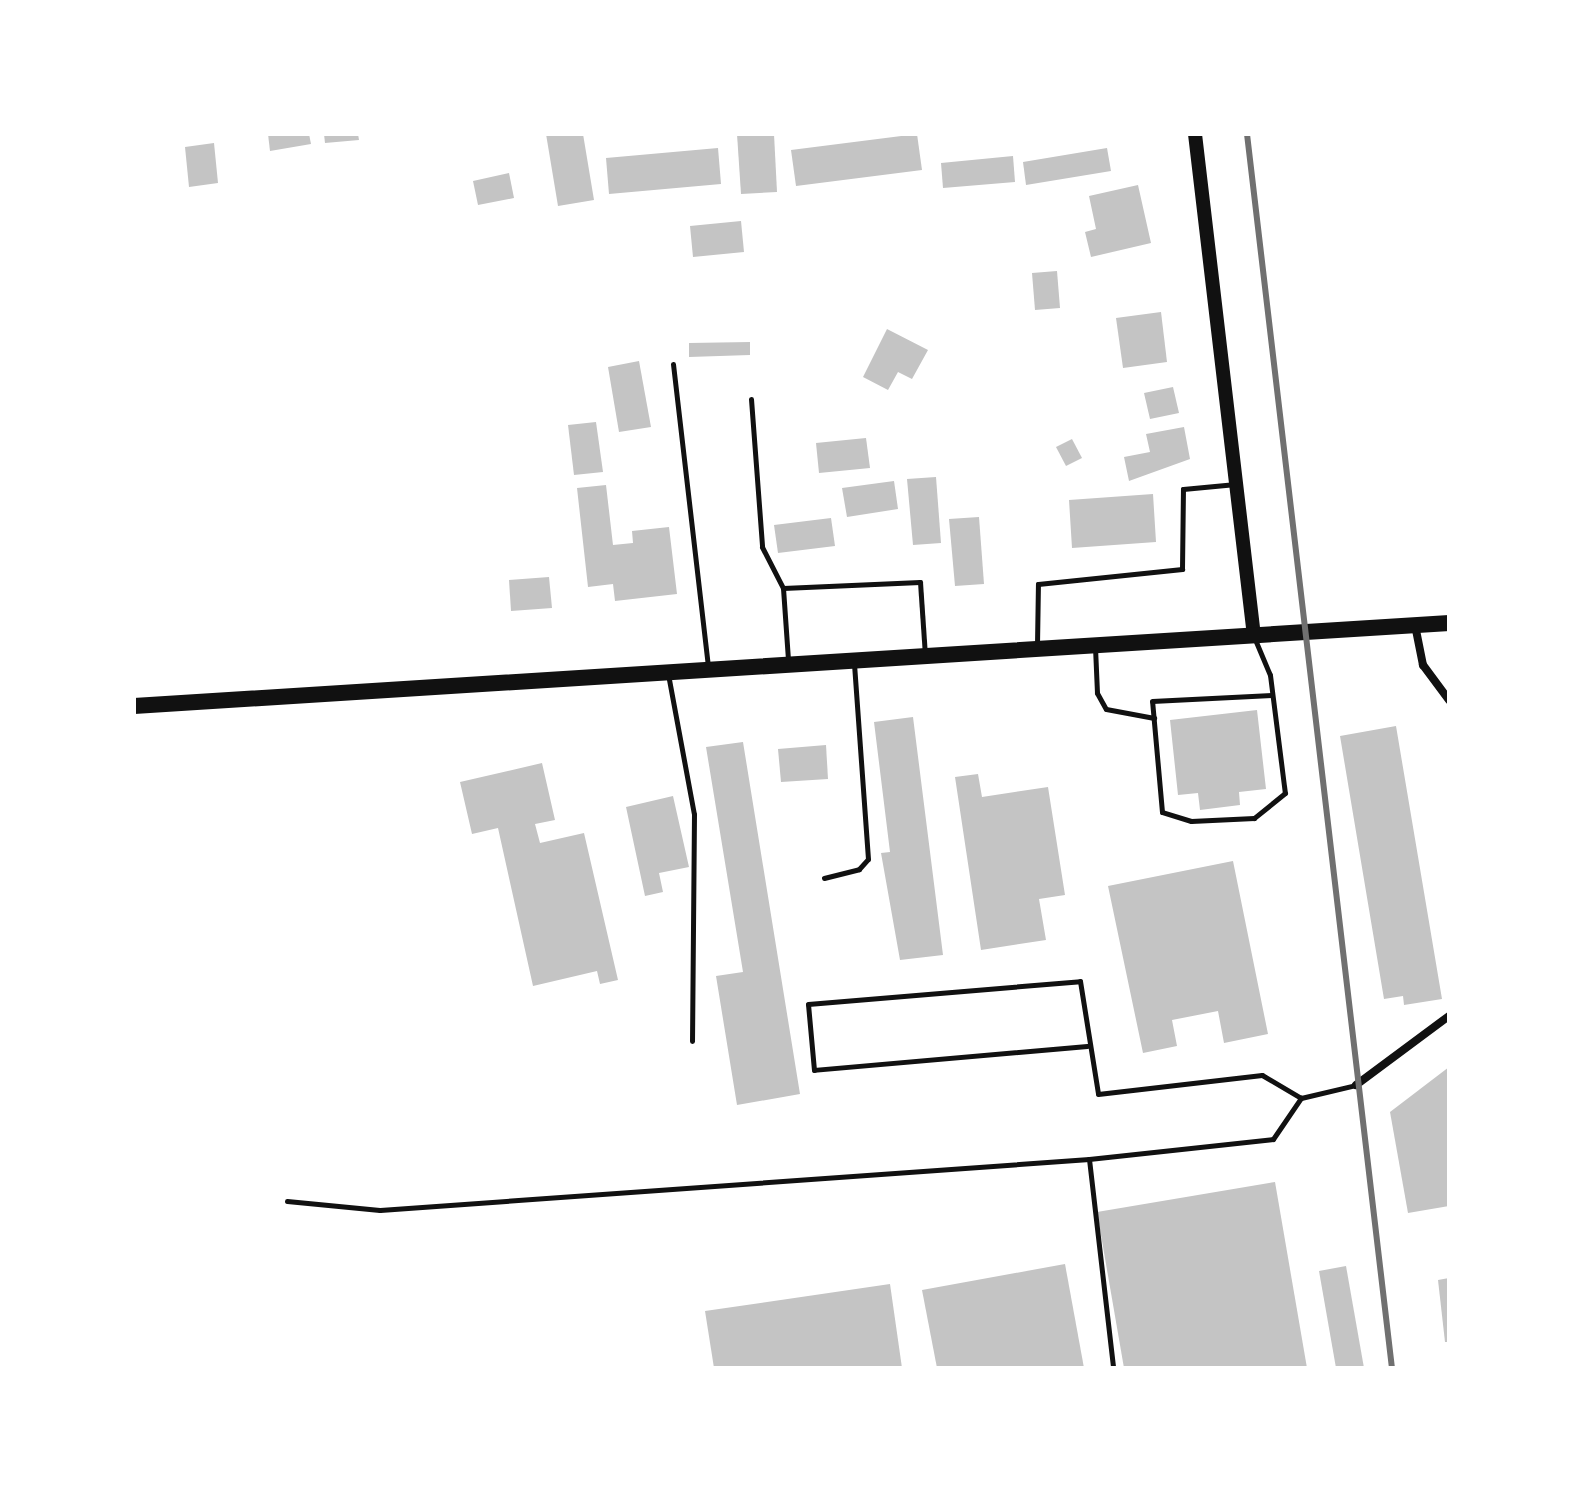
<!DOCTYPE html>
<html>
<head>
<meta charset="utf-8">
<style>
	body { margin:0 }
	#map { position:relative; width:1583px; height:1502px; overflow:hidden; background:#fff; font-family:"Source Sans 3",sans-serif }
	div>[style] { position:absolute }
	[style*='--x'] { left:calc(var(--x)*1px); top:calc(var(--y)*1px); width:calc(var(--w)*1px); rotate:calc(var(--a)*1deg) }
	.building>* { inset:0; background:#c4c4c4 }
	.service>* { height:5px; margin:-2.5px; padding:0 2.5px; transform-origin:2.5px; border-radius:2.5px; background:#111 }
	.minor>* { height:8px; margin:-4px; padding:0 4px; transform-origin:4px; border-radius:4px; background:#111 }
	.tertiary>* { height:14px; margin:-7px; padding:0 7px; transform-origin:7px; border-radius:7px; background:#111 }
	.primary>* { height:16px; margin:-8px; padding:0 8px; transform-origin:8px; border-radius:8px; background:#111 }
	.rail>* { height:6px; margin:-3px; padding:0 3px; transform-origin:3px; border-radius:3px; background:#707070 }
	span { translate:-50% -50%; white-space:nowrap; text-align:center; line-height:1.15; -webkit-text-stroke:7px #fff; paint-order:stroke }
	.frame { position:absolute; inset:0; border:136px solid #fff; pointer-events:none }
</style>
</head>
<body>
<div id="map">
	<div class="building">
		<i style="clip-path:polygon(268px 134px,309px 134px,311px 144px,270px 151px)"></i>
		<i style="clip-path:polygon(324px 134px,358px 134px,359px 140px,325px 143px)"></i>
		<i style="clip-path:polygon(546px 134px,583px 134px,594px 200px,558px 206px)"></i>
		<i style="clip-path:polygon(737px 134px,774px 134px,777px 192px,741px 194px)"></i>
		<i style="clip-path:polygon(917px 134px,922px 170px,796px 186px,791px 150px)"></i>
		<i style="clip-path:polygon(214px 143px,218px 183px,189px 187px,185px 147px)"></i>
		<i style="clip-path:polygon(718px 148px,721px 184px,609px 194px,606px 158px)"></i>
		<i style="clip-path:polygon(1107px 148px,1111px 171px,1026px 185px,1023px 162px)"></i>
		<i style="clip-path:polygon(1013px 156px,1015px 182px,943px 188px,941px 163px)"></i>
		<i style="clip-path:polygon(509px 173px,514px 198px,478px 205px,473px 181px)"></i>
		<i style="clip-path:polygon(1138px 185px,1151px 243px,1091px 257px,1085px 232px,1096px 229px,1089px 196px)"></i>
		<i style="clip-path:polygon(741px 221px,744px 252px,693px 257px,690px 226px)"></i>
		<i style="clip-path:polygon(1057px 271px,1060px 308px,1035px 310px,1032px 273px)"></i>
		<i style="clip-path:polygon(1161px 312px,1167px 362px,1123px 368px,1116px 318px)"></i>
		<i style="clip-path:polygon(887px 329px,928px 350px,912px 379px,898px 372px,888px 390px,863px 377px)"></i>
		<i style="clip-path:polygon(750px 342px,750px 355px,689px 357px,689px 343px)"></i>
		<i style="clip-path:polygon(639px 361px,651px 427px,619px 432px,608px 367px)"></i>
		<i style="clip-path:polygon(1173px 387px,1179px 413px,1150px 419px,1144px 393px)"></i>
		<i style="clip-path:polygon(596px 422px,603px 472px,574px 475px,568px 425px)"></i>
		<i style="clip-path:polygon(1184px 427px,1190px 459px,1129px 481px,1124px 457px,1150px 452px,1146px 434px)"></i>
		<i style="clip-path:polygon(866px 438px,870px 468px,819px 473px,816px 443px)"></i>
		<i style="clip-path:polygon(1072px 439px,1082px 458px,1066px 466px,1056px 447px)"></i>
		<i style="clip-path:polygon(936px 477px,941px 543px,913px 545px,907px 479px)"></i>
		<i style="clip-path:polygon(894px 481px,898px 509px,847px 517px,842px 488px)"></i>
		<i style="clip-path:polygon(606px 485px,613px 545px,633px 543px,632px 531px,669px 527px,677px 594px,615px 601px,613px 584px,588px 587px,577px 488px)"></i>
		<i style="clip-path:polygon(1153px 494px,1156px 542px,1072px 548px,1069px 500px)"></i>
		<i style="clip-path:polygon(979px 517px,984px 584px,955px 586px,949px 519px)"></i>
		<i style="clip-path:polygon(831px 518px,835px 546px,778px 553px,774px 525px)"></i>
		<i style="clip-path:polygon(549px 577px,552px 608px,511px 611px,509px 580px)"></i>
		<i style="clip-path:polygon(1257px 710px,1266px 789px,1239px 792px,1240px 805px,1200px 810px,1198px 793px,1178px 795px,1170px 720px)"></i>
		<i style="clip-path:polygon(913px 717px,943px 955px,900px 960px,881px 853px,890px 852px,874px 722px)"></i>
		<i style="clip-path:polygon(1396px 726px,1442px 999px,1404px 1005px,1403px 996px,1384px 999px,1340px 736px)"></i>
		<i style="clip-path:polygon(743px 742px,800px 1094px,737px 1105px,716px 976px,743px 972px,706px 747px)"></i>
		<i style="clip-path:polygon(826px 745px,828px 779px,781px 782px,778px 749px)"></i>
		<i style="clip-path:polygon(542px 763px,555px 820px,535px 824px,540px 843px,584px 833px,618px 980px,600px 984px,597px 971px,533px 986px,498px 828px,472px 834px,460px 782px)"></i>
		<i style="clip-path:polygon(978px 774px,982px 797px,1048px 787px,1065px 895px,1039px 899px,1046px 940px,981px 950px,955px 777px)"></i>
		<i style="clip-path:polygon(673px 796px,689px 867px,659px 873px,663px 892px,645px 896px,626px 807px)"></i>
		<i style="clip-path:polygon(1233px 861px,1268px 1034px,1224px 1043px,1218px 1011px,1172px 1020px,1177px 1046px,1143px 1053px,1108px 886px)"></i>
		<i style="clip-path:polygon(1449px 1067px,1449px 1206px,1408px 1213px,1390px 1112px)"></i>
		<i style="clip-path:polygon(1275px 1182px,1307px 1368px,1124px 1368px,1097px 1212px)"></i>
		<i style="clip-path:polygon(1065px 1264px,1084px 1368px,937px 1368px,922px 1290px)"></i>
		<i style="clip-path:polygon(1346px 1266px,1364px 1368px,1336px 1368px,1319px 1271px)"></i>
		<i style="clip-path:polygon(1449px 1278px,1449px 1342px,1445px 1342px,1438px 1280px)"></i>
		<i style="clip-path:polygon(890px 1284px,902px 1368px,714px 1368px,705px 1311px)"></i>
	</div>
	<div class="service">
		<i style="--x:673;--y:364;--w:303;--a:83.4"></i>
		<i style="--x:751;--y:399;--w:148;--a:85.7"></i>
		<i style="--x:762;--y:547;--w:46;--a:62.9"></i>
		<i style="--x:783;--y:588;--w:72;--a:86"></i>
		<i style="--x:783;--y:588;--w:137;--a:-2.5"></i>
		<i style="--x:920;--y:582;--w:73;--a:86.1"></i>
		<i style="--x:1254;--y:637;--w:41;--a:67.2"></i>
		<i style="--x:1270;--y:675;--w:119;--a:82.8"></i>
		<i style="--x:1285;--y:793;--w:40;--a:141"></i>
		<i style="--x:1254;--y:818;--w:63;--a:177.3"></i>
		<i style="--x:1191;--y:821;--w:30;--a:-163"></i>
		<i style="--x:1162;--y:812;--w:111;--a:-95.1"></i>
		<i style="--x:1152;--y:701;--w:120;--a:-2.9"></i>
		<i style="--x:1037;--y:645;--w:61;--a:-89.1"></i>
		<i style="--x:1038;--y:584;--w:145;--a:-5.9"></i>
		<i style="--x:1182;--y:569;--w:80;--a:-89.3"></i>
		<i style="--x:1183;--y:489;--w:53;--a:-5.4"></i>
		<i style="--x:1095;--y:647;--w:46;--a:87.5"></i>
		<i style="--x:1097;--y:693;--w:18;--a:61"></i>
		<i style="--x:1106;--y:709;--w:49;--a:10.6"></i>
		<i style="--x:668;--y:674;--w:142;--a:79.5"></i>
		<i style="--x:694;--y:814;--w:227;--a:90.5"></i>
		<i style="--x:1449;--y:735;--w:43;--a:90"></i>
		<i style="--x:824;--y:878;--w:36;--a:-14"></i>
		<i style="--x:859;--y:869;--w:13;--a:-48"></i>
		<i style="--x:868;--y:859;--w:197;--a:-94.1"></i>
		<i style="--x:1087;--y:1046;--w:274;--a:175"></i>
		<i style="--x:814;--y:1070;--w:66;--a:-95.2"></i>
		<i style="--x:808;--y:1004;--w:273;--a:-4.8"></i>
		<i style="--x:1080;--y:981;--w:114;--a:80.9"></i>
		<i style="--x:1098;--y:1094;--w:165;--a:-6.6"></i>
		<i style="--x:1262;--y:1075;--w:45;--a:30.5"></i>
		<i style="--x:1089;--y:1159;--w:210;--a:83.4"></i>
		<i style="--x:287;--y:1201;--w:93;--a:5.5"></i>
		<i style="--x:380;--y:1210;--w:711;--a:-4.11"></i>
		<i style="--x:1089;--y:1159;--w:185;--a:-6.2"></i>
		<i style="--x:1273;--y:1139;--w:50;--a:-55.7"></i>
		<i style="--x:1301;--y:1098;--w:57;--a:-13.3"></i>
	</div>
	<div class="minor">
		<i style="--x:1415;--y:625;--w:41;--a:78.7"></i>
		<i style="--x:1423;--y:665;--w:44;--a:53.4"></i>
		<i style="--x:1356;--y:1085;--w:116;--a:-36.6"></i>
	</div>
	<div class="tertiary">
		<i style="--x:1195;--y:134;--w:505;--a:83.3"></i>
	</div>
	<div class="primary">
		<i style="--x:134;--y:706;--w:1318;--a:-3.61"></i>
	</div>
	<div class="rail">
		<i style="--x:1247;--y:134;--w:1242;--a:83.3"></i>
	</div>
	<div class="frame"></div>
</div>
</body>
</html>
